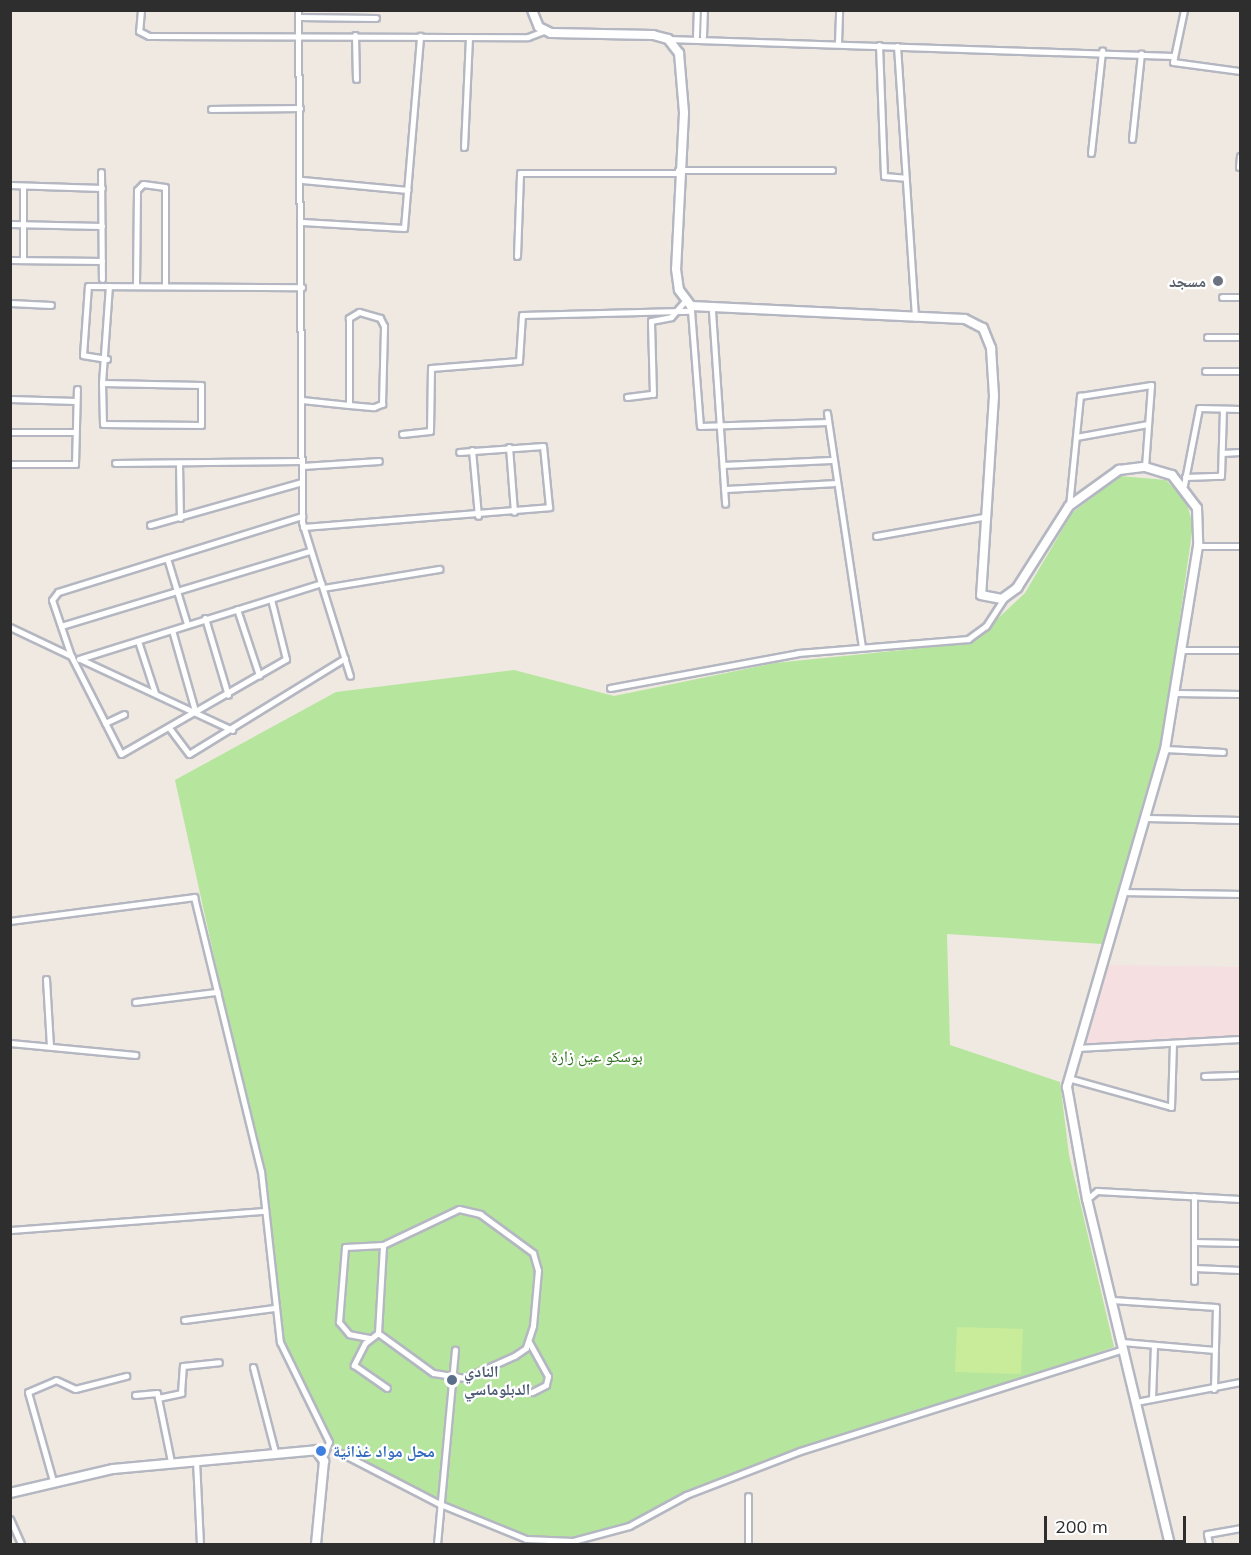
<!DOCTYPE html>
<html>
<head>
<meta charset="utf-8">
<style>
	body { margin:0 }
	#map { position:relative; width:1251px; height:1555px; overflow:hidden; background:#efe9e1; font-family:Mulish,"Noto Naskh Arabic",sans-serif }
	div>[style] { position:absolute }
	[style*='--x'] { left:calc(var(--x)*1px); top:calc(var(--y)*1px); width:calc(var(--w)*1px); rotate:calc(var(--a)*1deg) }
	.medical>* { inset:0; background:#f5dfe0 }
	.green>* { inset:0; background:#b6e59e }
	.pitch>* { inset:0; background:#c9ec9a }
	.roads { filter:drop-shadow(2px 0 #b4b7c1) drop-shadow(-2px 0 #b4b7c1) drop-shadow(0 2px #b4b7c1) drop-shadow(0 -2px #b4b7c1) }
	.minor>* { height:5px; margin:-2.5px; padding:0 2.5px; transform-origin:2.5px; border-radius:2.5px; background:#fff }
	.secondary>* { height:8px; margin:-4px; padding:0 4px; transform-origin:4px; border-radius:4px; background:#fff }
	.dots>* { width:16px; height:16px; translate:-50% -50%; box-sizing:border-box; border:3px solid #fff; border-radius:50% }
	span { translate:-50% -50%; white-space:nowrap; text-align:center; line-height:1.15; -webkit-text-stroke:4.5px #fff; paint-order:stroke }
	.worship-label { font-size:16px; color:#5b616d; font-weight:700 }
	.right { translate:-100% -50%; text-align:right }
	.park-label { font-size:16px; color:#2c6e1b }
	.service-label { font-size:16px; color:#4e5e75; font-weight:700 }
	.left { translate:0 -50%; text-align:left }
	.shop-label { font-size:16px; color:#366cbe; font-weight:700 }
	.frame { position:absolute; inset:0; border:12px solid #2e2e2e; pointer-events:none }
	.scale { position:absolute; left:1044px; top:1516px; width:142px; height:27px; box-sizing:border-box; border:3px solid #2e2e2e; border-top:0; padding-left:8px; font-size:18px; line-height:21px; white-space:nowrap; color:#2e2e2e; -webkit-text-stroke:4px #fff; paint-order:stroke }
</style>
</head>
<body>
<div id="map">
	<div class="medical">
		<i style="clip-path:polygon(1108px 965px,1240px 967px,1240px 1035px,1084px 1044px)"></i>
	</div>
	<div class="green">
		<i style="clip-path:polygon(1120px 476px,1166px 480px,1186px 501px,1193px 525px,1164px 730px,1102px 944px,947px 934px,950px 1045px,1060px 1082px,1069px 1155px,1114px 1347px,681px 1497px,621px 1530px,566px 1543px,533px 1543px,502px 1531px,334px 1452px,277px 1325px,263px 1178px,175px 780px,336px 692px,514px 670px,614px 696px,775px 663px,972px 643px,1025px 593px,1072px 513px)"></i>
	</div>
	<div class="pitch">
		<i style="clip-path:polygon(957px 1327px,1023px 1329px,1021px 1374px,955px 1372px)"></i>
	</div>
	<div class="roads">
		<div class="minor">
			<i style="--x:141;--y:10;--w:21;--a:95"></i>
			<i style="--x:139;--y:31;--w:11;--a:27"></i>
			<i style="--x:149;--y:36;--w:379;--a:0.2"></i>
			<i style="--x:528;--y:37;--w:17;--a:-21"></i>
			<i style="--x:298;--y:10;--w:512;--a:89.55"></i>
			<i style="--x:302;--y:522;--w:161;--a:72.7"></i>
			<i style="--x:1184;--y:10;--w:53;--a:101.9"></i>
			<i style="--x:1173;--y:62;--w:68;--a:7.7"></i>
			<i style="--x:299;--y:17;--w:77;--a:0.7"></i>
			<i style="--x:355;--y:35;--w:44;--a:88.7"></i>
			<i style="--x:696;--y:36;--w:26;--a:-88"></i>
			<i style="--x:703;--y:36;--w:26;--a:-88"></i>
			<i style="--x:668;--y:39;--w:505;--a:1.93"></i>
			<i style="--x:838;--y:43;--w:33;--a:-88"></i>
			<i style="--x:879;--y:45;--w:131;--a:87.8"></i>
			<i style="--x:884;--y:176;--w:21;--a:5"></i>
			<i style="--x:897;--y:46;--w:272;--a:86.2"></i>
			<i style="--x:211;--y:109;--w:89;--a:-0.6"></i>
			<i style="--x:1132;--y:139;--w:86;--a:-84"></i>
			<i style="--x:464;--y:147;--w:110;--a:-87.4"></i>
			<i style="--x:1091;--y:153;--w:103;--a:-83.8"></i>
			<i style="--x:1239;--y:167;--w:11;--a:-85"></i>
			<i style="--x:678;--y:170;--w:154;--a:0"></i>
			<i style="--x:101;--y:172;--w:107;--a:89.5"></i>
			<i style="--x:302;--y:180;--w:106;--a:5.4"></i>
			<i style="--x:10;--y:185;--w:92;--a:1.9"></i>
			<i style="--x:302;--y:222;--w:102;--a:3.4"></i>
			<i style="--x:404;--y:228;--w:193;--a:-85.2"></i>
			<i style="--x:10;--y:224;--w:92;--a:1.2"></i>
			<i style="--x:517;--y:256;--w:83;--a:-87.9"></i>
			<i style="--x:520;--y:173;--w:158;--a:0"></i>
			<i style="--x:10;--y:260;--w:92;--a:0.6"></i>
			<i style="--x:23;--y:260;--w:74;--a:-90"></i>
			<i style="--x:136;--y:286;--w:96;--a:-89.4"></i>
			<i style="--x:137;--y:190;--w:8;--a:-45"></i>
			<i style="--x:143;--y:184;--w:22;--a:8"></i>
			<i style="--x:165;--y:187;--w:99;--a:90"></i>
			<i style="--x:1222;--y:297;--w:18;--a:0"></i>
			<i style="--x:10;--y:303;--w:41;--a:2.8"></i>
			<i style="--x:691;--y:310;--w:116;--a:85.6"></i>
			<i style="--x:700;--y:426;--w:128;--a:-1.8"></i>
			<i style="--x:712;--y:311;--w:193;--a:86.1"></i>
			<i style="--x:1207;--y:337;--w:33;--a:0"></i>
			<i style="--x:107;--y:359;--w:24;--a:-171"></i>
			<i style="--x:83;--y:355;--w:69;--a:-85.9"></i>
			<i style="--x:88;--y:286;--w:214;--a:0.3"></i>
			<i style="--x:1205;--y:371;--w:35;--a:0"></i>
			<i style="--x:102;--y:383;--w:99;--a:1.2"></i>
			<i style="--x:201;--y:385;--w:40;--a:90"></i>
			<i style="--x:201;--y:425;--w:98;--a:-179.4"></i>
			<i style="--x:103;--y:424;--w:41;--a:-91.4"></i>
			<i style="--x:102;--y:383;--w:97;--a:-85.9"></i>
			<i style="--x:627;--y:397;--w:26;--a:-7"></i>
			<i style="--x:653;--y:394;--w:73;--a:-91.6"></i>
			<i style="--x:651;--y:321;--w:20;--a:-11"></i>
			<i style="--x:671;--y:317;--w:21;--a:-49"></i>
			<i style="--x:10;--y:399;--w:66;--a:1.7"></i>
			<i style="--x:302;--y:400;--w:47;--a:6.1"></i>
			<i style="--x:349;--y:405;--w:25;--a:5"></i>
			<i style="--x:374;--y:407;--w:9;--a:-21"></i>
			<i style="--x:382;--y:404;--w:78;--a:-88.5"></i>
			<i style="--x:384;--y:326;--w:9;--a:-117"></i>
			<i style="--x:380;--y:318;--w:22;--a:-164"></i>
			<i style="--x:359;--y:312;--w:12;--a:149"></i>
			<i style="--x:349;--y:318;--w:87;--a:90"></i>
			<i style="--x:827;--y:413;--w:236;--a:81.5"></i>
			<i style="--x:10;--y:432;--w:65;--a:0"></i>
			<i style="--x:402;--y:434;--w:28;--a:-6"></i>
			<i style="--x:430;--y:431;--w:63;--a:-89.1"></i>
			<i style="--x:431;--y:368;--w:88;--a:-4.5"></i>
			<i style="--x:519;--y:361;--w:46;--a:-86.3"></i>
			<i style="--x:522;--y:315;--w:169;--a:-1.4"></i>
			<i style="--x:1076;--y:437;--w:73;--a:-10.2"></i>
			<i style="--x:509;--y:447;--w:65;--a:85.6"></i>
			<i style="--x:472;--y:450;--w:66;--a:84.8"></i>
			<i style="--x:1222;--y:453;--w:18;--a:-3"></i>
			<i style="--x:115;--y:463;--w:187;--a:-0.6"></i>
			<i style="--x:179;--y:463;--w:55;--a:89"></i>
			<i style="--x:10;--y:464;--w:65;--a:0"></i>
			<i style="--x:75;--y:464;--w:75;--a:-88.5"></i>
			<i style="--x:723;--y:465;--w:108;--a:-2.7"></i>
			<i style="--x:302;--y:466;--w:77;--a:-3.7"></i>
			<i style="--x:1185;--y:477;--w:36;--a:-2"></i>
			<i style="--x:1221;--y:476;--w:67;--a:-88.3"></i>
			<i style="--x:1184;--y:485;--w:78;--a:-79"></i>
			<i style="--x:1199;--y:408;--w:41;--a:1.4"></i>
			<i style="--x:724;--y:489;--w:110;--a:-3.1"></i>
			<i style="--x:1069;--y:506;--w:111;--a:-84.3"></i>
			<i style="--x:1080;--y:396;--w:72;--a:-8.8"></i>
			<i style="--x:1151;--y:385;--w:82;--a:94.2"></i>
			<i style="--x:150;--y:525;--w:158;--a:-15.8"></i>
			<i style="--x:303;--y:527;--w:247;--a:-4.6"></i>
			<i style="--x:549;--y:507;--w:61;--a:-95.6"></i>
			<i style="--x:543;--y:446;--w:84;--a:175.9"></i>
			<i style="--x:876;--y:536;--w:109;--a:-10.1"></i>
			<i style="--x:1198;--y:546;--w:42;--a:0"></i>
			<i style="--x:167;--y:558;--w:69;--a:73.1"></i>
			<i style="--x:323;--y:588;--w:118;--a:-9.3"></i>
			<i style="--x:271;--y:599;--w:62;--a:76"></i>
			<i style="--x:286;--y:659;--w:190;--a:150.1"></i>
			<i style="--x:121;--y:754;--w:110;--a:-117"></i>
			<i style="--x:71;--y:656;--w:59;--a:-108.7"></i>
			<i style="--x:52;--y:600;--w:10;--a:-53"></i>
			<i style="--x:58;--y:592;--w:256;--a:-17.3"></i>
			<i style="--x:237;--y:609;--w:70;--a:71.6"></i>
			<i style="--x:205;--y:618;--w:80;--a:73.4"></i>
			<i style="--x:61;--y:626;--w:260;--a:-16.8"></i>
			<i style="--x:10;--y:627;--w:68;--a:25.4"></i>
			<i style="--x:172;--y:630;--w:84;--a:74.1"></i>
			<i style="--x:138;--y:641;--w:55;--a:71.9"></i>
			<i style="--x:1182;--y:650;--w:58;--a:0"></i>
			<i style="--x:79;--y:659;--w:254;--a:-17.4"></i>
			<i style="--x:80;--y:659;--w:168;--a:25"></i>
			<i style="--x:610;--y:688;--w:191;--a:-10.5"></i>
			<i style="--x:798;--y:653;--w:171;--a:-4.7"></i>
			<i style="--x:968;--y:639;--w:22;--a:-36"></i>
			<i style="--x:986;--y:626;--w:35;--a:-57"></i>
			<i style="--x:1176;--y:693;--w:64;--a:0.9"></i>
			<i style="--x:105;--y:723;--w:21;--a:-25"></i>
			<i style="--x:170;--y:729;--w:31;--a:53"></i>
			<i style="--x:189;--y:754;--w:183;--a:-31.6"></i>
			<i style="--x:1165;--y:749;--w:58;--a:3"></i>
			<i style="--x:1146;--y:818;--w:94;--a:1.2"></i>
			<i style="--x:1123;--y:892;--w:117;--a:1"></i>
			<i style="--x:10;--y:921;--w:186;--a:-7.4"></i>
			<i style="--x:194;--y:897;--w:282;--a:76.3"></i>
			<i style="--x:261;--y:1171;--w:172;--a:83.7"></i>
			<i style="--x:280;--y:1342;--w:111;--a:63.9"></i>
			<i style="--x:329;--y:1442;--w:16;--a:112"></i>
			<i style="--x:46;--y:979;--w:67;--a:86.6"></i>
			<i style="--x:135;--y:1002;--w:83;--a:-7"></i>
			<i style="--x:10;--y:1043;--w:126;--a:5.5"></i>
			<i style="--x:1077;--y:1048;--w:163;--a:-3.2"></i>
			<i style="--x:1204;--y:1076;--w:36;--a:-2"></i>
			<i style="--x:1068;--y:1078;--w:107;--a:15.7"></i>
			<i style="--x:1171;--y:1107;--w:64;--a:-88.2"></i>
			<i style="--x:1194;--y:1196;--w:85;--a:90"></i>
			<i style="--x:1087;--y:1199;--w:13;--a:-39"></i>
			<i style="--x:1097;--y:1191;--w:143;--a:3.2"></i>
			<i style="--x:10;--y:1230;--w:256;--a:-4.3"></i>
			<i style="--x:1194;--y:1242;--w:46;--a:1.2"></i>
			<i style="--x:1194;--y:1268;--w:46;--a:2.5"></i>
			<i style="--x:1112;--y:1300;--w:104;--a:3.9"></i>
			<i style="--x:1216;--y:1307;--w:82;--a:91.4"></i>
			<i style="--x:184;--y:1320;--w:91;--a:-7.6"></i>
			<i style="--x:378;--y:1333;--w:16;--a:142"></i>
			<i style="--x:365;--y:1343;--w:25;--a:117"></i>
			<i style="--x:354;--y:1365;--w:40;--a:34.9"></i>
			<i style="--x:369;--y:1338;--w:20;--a:-169"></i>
			<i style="--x:349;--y:1334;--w:16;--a:-130"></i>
			<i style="--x:339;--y:1322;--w:75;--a:-85.4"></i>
			<i style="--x:345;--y:1247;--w:38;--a:-3"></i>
			<i style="--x:383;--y:1245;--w:84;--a:-25.3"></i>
			<i style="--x:459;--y:1209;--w:22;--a:13"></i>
			<i style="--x:480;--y:1214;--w:66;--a:36.3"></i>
			<i style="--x:533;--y:1253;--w:18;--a:74"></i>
			<i style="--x:538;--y:1270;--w:56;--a:95.1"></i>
			<i style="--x:533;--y:1326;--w:23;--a:108"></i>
			<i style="--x:526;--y:1348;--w:14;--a:146"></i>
			<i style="--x:514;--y:1356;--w:54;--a:155.8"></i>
			<i style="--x:465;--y:1378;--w:32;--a:-171"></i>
			<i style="--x:433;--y:1373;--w:68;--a:-144"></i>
			<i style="--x:378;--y:1333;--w:88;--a:-86.7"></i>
			<i style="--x:529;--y:1342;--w:39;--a:61"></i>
			<i style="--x:548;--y:1376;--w:9;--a:103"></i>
			<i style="--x:546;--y:1385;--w:16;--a:153"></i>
			<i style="--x:1122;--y:1342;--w:93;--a:4.9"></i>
			<i style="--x:253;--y:1367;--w:88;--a:75.5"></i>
			<i style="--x:135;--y:1395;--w:22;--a:-5"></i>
			<i style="--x:157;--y:1393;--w:70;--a:78.5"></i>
			<i style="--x:158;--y:1398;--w:24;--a:-12"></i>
			<i style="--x:181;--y:1393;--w:27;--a:-86"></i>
			<i style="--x:183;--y:1366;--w:36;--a:-6"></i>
			<i style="--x:1152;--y:1399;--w:54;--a:-87.9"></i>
			<i style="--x:1136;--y:1402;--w:106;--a:-10.9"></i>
			<i style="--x:341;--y:1453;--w:111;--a:27.3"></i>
			<i style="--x:440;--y:1504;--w:93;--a:22.1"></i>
			<i style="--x:526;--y:1539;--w:47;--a:2.4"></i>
			<i style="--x:573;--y:1541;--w:58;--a:-15"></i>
			<i style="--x:629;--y:1526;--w:65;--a:-28.5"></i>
			<i style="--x:686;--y:1495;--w:122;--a:-21.1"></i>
			<i style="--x:800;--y:1451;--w:339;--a:-17.5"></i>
			<i style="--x:196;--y:1460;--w:84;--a:87.3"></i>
			<i style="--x:53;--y:1481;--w:92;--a:-105.7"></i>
			<i style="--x:28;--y:1392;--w:30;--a:-23"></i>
			<i style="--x:56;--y:1380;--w:21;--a:25"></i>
			<i style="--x:75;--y:1389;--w:53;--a:-14.3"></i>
			<i style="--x:10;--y:1519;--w:27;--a:66"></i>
			<i style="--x:437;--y:1544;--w:195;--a:-84.7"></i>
			<i style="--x:748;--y:1544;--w:48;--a:-90"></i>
			<i style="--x:1209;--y:1544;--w:10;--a:-101"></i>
			<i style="--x:1207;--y:1534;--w:34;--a:-10"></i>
		</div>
		<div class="secondary">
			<i style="--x:532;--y:10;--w:18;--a:68"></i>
			<i style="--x:539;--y:27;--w:13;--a:27"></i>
			<i style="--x:551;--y:33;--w:102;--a:1.1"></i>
			<i style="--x:653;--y:35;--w:16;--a:15"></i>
			<i style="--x:668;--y:39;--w:18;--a:52"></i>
			<i style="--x:679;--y:53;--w:60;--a:85.2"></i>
			<i style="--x:684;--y:113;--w:156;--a:92.9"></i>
			<i style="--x:676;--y:269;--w:21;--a:82"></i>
			<i style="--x:679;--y:290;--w:20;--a:53"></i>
			<i style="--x:691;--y:306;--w:274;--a:2.7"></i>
			<i style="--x:965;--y:319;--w:20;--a:27"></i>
			<i style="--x:983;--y:328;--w:22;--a:68"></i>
			<i style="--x:991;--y:348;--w:48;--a:86.4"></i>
			<i style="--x:994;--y:396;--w:199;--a:93.7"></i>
			<i style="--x:981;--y:595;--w:21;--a:11"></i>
			<i style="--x:1002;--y:599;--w:19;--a:-36"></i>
			<i style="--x:1017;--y:588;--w:97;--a:-57.6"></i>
			<i style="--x:1069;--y:506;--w:62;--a:-35.8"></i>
			<i style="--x:1119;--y:470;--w:26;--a:-7"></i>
			<i style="--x:1145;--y:467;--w:28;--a:17"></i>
			<i style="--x:1172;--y:475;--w:41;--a:52.9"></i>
			<i style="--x:1197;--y:508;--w:38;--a:88"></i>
			<i style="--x:1198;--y:546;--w:206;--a:99.2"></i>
			<i style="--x:1165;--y:749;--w:352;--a:106.2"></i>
			<i style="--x:1067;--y:1087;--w:114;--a:79.9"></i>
			<i style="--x:1087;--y:1199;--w:355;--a:76.5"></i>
			<i style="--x:10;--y:1493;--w:106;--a:-13.1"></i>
			<i style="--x:113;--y:1469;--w:204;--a:-5.3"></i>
			<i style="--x:316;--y:1450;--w:14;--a:54"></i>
			<i style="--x:324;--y:1461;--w:83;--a:95.5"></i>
		</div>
	</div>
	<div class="dots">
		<i style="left:1218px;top:281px;background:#6b7280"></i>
		<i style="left:452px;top:1380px;background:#5c6f8a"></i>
		<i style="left:321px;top:1451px;background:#3f7fe0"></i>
	</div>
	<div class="worship-label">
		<span class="right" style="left:1206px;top:281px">مسجد</span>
	</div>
	<div class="park-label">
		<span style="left:597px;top:1056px">بوسكو عين زارة</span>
	</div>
	<div class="service-label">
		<span class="left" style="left:464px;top:1380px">النادي<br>الدبلوماسي</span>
	</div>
	<div class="shop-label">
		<span class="left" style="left:333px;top:1451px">محل مواد غذائية</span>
	</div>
	<div class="frame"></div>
	<div class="scale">200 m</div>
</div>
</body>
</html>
